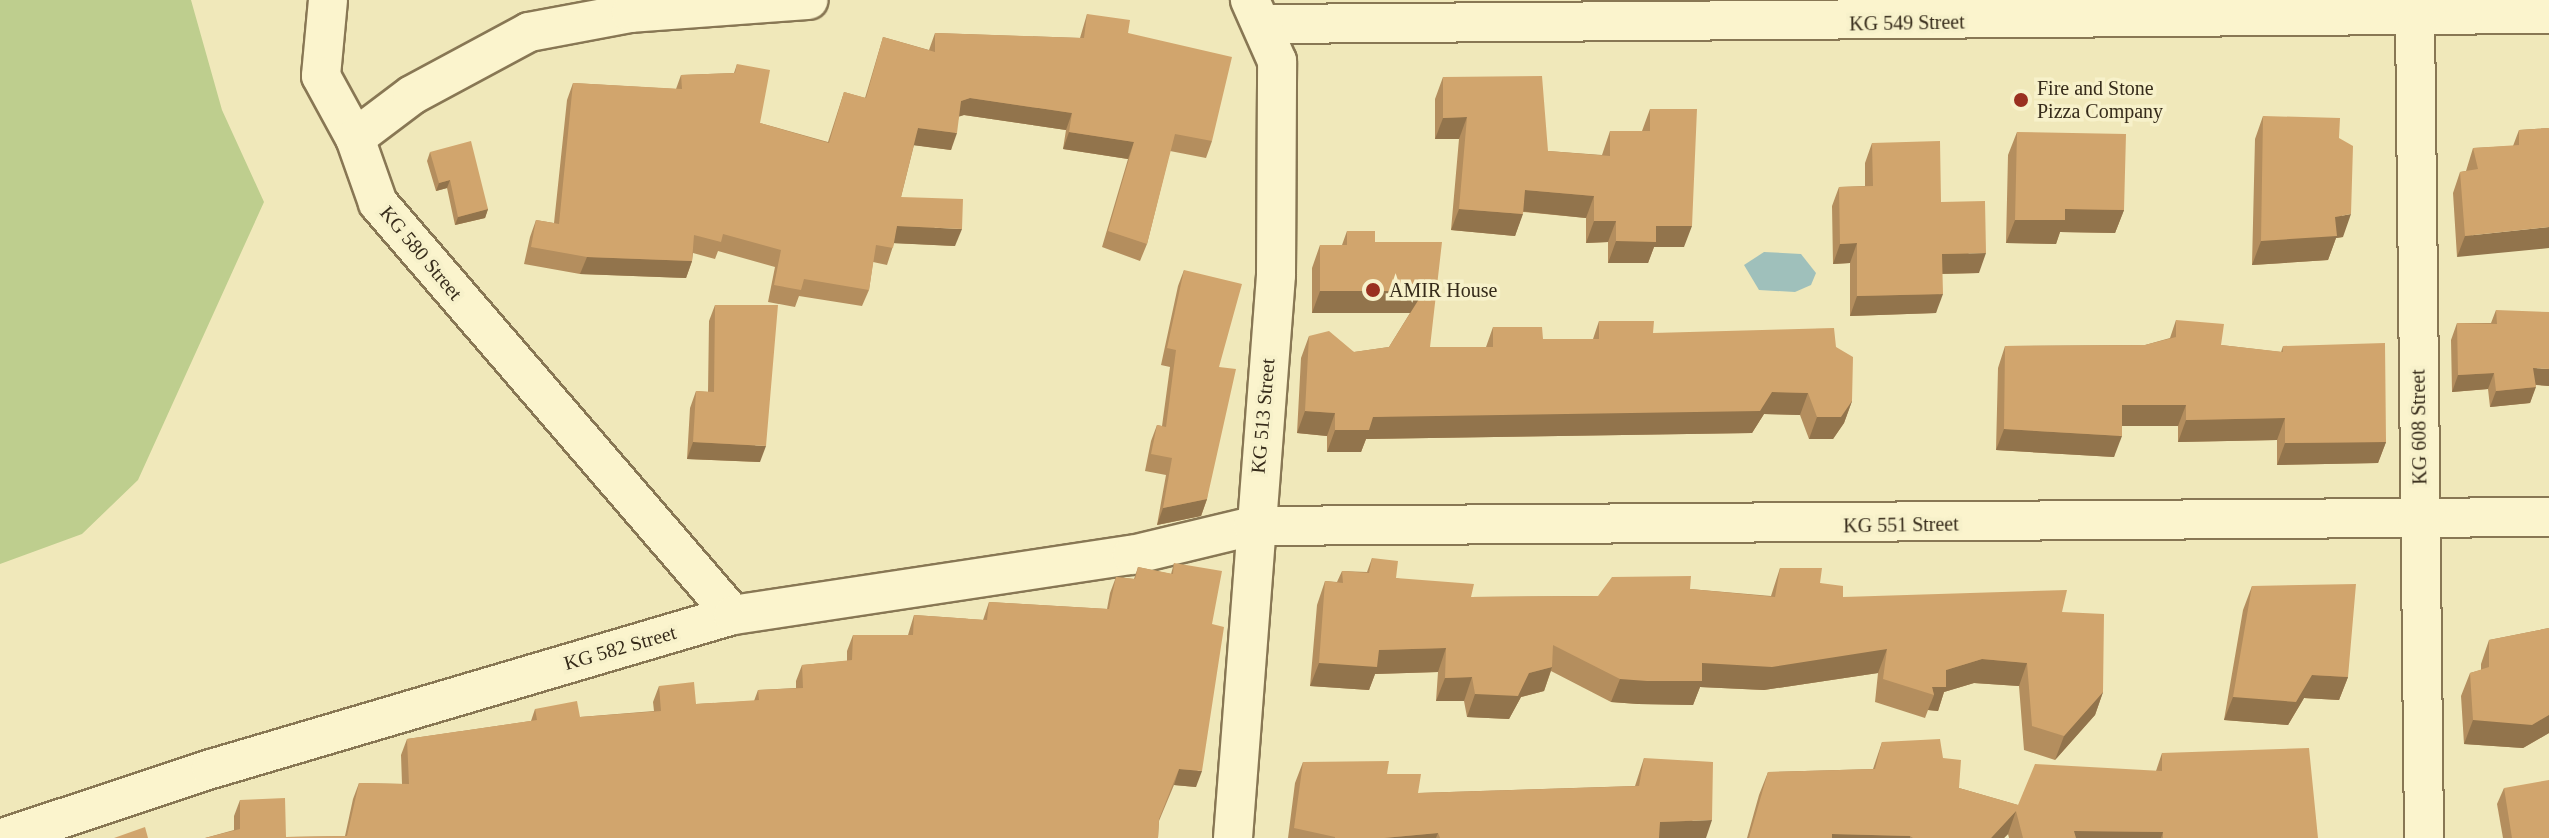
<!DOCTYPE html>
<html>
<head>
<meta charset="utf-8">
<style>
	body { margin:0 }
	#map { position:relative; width:2549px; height:838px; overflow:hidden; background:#f0e8ba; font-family:"Times New Roman",serif }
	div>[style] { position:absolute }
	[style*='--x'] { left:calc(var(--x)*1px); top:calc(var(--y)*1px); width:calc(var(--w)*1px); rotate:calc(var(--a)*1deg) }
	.green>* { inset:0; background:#bece8e }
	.water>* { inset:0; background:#9fc0bb }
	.roads { filter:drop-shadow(2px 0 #887754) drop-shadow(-2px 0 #887754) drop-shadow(0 2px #887754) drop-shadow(0 -2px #887754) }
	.minor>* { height:38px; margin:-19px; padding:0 19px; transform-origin:19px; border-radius:19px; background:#fbf4cd }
	.wall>* { inset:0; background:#b48e5e }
	.shaded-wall>* { inset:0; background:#92744c }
	.building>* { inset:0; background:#d1a56d }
	.dots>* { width:22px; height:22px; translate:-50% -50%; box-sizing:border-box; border:4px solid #f7f1ca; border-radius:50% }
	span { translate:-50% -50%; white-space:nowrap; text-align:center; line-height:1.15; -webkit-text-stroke:7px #f7f1ca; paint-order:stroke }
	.street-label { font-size:20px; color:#362b1a }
	.poi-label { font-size:20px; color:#362b1a }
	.left { translate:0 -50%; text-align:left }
</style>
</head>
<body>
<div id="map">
	<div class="green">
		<i style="clip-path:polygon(0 0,191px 0,222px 110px,264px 202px,138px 480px,82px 534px,0 564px)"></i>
	</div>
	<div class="water">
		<i style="clip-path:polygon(1764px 252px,1801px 254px,1816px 273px,1811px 285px,1795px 292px,1759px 290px,1744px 265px)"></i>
	</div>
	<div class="roads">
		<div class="minor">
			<i style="--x:328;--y:0;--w:76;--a:95.3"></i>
			<i style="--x:321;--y:76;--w:71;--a:61.3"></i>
			<i style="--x:2415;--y:17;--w:821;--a:89.37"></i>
			<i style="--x:1266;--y:24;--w:1283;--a:-0.45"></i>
			<i style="--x:733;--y:615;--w:544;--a:-130.75"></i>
			<i style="--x:378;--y:203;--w:69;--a:-109.5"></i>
			<i style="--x:355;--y:138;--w:71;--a:-37"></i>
			<i style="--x:412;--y:95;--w:133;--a:-28.3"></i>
			<i style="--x:529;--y:32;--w:104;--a:-10.6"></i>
			<i style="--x:631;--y:13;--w:178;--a:-4.2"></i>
			<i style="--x:3;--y:838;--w:219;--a:-18.4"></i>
			<i style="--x:211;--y:769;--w:544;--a:-16.44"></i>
			<i style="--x:733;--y:615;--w:403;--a:-8.6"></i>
			<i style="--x:1132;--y:555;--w:124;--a:-13.5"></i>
			<i style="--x:1253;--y:526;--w:1296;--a:-0.4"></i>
			<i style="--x:1233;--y:838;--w:565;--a:-85.63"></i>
			<i style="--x:1276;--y:275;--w:214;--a:-89.7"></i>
			<i style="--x:1277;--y:61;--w:67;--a:-113.9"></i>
		</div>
	</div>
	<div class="wall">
		<i style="clip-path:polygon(1087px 14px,1128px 33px,1212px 141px,1206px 158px,1170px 151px,1147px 244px,1140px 261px,1102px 247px,1128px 159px,1063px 149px,1066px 130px,964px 115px,959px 116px,951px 150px,914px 145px,901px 197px,955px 246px,894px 243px,887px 265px,873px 262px,869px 290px,862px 306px,799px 296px,795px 307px,768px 302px,775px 267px,718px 251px,715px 259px,693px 253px,692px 261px,686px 278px,580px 274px,524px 264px,530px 237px,536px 220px,554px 223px,567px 100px,573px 83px,676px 89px,681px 75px,734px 73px,737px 64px,760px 123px,828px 142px,844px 92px,865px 98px,883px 37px,929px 50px,935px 33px,1080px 38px)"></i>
		<i style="clip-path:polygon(1443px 77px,1548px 151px,1602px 155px,1610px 131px,1642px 131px,1650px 109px,1684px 247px,1654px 247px,1648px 263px,1608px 263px,1608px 242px,1586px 243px,1586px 218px,1523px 212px,1515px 236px,1451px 230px,1459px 139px,1435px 139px,1435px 99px)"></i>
		<i style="clip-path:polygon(2263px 116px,2339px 138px,2343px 237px,2336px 238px,2328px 260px,2252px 265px,2255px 139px)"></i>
		<i style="clip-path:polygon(2549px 128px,2457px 257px,2453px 193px,2460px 172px,2466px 171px,2473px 148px,2513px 146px,2519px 130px)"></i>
		<i style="clip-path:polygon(2017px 132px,2124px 210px,2115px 233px,2060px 232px,2056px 244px,2006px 243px,2008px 155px)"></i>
		<i style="clip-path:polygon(1872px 143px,1941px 202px,1979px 273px,1942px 274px,1936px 313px,1850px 316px,1850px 263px,1833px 264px,1832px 206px,1839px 187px,1865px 186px,1865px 163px)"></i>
		<i style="clip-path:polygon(430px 152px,488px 209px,485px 218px,455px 225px,447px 188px,436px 191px,427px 161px)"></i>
		<i style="clip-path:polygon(1347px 231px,1375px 242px,1430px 347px,1486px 347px,1493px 327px,1543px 339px,1593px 339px,1599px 321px,1653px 333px,1836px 347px,1852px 401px,1844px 423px,1833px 439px,1809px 439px,1800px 415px,1764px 414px,1752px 433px,1366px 439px,1361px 452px,1327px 452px,1327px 436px,1297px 433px,1301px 358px,1309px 336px,1354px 352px,1389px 347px,1410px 313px,1312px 313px,1312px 268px,1320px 245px,1342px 245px)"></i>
		<i style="clip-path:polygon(1184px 270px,1219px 367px,1207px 499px,1201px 516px,1157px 525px,1166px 475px,1145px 471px,1151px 441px,1157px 425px,1162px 426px,1170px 367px,1161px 365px,1178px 286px)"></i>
		<i style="clip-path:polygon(715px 305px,760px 462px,687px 459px,690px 408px,696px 391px,708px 392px,709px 321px)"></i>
		<i style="clip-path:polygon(2496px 310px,2549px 386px,2536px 385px,2530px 403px,2490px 407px,2488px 389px,2452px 392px,2451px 340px,2457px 323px,2491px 323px)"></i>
		<i style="clip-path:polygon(2176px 320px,2221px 345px,2281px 352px,2283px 346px,2386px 442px,2378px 463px,2277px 465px,2277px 440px,2178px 442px,2178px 426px,2122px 426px,2114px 457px,1996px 450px,1998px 368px,2005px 346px,2145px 345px,2170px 338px)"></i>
		<i style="clip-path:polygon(1372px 558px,1396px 578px,1471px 597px,1598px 596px,1690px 589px,1771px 596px,1780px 568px,1820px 583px,1843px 597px,2062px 612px,2103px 692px,2095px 715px,2055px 760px,2024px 750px,2019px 686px,1974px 683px,1944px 692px,1938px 711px,1928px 710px,1925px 718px,1875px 702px,1878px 673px,1764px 690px,1700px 687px,1693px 705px,1638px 704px,1611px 702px,1551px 671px,1544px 691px,1521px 697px,1509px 719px,1467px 717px,1464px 701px,1436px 701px,1438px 672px,1375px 674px,1369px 690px,1310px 686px,1317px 605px,1325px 581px,1337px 582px,1342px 571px,1367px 572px)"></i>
		<i style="clip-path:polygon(1174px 563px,1212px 624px,1196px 787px,1174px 785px,1159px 821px,1158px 838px,205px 838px,234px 830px,234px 816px,240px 800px,286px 837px,345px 836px,353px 799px,359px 783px,402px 784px,401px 755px,407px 739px,531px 721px,535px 709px,580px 717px,654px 711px,653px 702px,659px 686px,696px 704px,754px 701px,758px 690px,796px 688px,796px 681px,802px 665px,847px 661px,847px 651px,853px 635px,908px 635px,914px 615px,983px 620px,989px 602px,1107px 609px,1110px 593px,1116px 577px,1134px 579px,1138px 567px,1171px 574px)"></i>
		<i style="clip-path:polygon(2252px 586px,2348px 677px,2339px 700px,2304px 698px,2288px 725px,2224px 720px,2243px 610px)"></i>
		<i style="clip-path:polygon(2549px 628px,2549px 733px,2523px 748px,2464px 744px,2461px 696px,2470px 673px,2481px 670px,2481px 664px,2489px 640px)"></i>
		<i style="clip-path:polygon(1882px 742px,1943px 758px,1959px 788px,2018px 805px,2156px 771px,2162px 753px,2318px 838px,2009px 838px,2008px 834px,2004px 838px,1747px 838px,1759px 795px,1768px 772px,1873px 769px)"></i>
		<i style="clip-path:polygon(1644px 758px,1706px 838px,1288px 838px,1295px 783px,1303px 762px,1387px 774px,1418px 793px,1635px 786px)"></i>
		<i style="clip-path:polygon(2504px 788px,2549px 838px,2503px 838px,2497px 804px)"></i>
	</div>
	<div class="shaded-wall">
		<i style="clip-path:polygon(970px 98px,1072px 113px,1066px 130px,964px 115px,955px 118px,961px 101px)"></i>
		<i style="clip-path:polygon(1467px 117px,1459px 139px,1435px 139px,1443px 118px)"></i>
		<i style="clip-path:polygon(918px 128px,957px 133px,951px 150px,912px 145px)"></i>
		<i style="clip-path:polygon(1069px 132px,1134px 142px,1128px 159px,1063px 149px)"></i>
		<i style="clip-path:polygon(450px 180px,447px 188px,436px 191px,439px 183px)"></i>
		<i style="clip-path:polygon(1525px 190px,1594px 196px,1586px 218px,1518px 211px)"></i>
		<i style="clip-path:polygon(488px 209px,485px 218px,455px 225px,458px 217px)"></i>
		<i style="clip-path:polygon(1459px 209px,1523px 214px,1515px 236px,1451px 230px)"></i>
		<i style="clip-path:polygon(2065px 209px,2124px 210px,2115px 233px,2060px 232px,2056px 244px,2006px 243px,2015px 220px)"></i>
		<i style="clip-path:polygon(2351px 214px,2343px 237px,2336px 238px,2328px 260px,2252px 265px,2261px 241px,2335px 217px)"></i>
		<i style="clip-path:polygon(1594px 221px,1616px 221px,1608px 242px,1586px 243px)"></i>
		<i style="clip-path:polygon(897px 226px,962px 229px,955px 246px,891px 243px)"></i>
		<i style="clip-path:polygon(1656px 226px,1692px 226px,1684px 247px,1654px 247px,1648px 263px,1608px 263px,1616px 241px)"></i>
		<i style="clip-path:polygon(2549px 227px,2549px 248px,2457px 257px,2465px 236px)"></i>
		<i style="clip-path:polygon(1857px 243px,1850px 263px,1833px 264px,1840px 244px)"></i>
		<i style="clip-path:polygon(1986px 253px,1979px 273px,1935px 274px,1942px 254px)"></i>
		<i style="clip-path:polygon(587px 257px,692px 261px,686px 278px,580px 274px)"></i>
		<i style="clip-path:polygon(1320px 291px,1424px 291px,1416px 313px,1312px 313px)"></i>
		<i style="clip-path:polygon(1943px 294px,1936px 313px,1850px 316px,1857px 296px)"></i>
		<i style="clip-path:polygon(2533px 368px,2549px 369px,2549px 386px,2527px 384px)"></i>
		<i style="clip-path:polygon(2494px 373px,2488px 389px,2452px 392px,2458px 375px)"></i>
		<i style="clip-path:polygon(2536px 387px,2530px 403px,2490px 407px,2496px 391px)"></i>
		<i style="clip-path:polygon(1772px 392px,1808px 393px,1800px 415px,1764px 414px,1752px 433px,1366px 439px,1361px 452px,1327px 452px,1335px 430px,1373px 417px)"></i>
		<i style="clip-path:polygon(1852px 401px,1844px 423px,1833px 439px,1809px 439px,1817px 417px)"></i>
		<i style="clip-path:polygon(2122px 405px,2186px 405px,2178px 426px,2114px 426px)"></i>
		<i style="clip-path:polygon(1305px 411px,1335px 413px,1327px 436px,1297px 433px)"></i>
		<i style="clip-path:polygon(2285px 418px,2277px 440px,2178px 442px,2186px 420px)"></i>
		<i style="clip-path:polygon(2004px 429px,2122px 436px,2114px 457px,1996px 450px)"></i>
		<i style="clip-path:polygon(693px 442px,766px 446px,760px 462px,687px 459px)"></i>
		<i style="clip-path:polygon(2386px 442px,2378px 463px,2277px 465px,2285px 443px)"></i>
		<i style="clip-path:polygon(1207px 499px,1201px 516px,1157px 525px,1163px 508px)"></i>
		<i style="clip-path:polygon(1446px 648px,1438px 672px,1375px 674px,1369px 690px,1310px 686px,1319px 663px,1379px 650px)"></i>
		<i style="clip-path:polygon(1887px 649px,1878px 673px,1764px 690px,1700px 687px,1693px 705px,1638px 704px,1611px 702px,1620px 679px,1702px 663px)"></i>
		<i style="clip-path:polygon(1982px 659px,2027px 663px,2019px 686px,1974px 683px,1944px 692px,1938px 711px,1928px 710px,1934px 695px,1932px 687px,1946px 670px)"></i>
		<i style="clip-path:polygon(1552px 667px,1544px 691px,1521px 697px,1509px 719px,1467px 717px,1475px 694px,1529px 673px)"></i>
		<i style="clip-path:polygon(2312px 675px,2348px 677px,2339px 700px,2304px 698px,2288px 725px,2224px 720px,2233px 697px)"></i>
		<i style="clip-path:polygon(1472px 677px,1464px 701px,1436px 701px,1445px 678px)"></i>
		<i style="clip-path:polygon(2103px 692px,2095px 715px,2055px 760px,2064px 736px)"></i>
		<i style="clip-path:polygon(2549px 715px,2549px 733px,2523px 748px,2464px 744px,2473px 720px)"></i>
		<i style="clip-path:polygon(1179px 769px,1202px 771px,1196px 787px,1174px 785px)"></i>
		<i style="clip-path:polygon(2016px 811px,2008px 834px,2004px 838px,1991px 838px)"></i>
		<i style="clip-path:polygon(1712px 820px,1706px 838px,1654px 838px,1660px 822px)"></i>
		<i style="clip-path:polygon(2074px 831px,2163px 832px,2161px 838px,2072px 838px)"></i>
		<i style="clip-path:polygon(1438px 833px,1436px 838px,1384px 838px)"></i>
		<i style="clip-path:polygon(1832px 834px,1910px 836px,1910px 838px,1831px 838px)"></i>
	</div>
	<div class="building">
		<i style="clip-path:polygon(1087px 14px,1130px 20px,1128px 33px,1232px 57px,1212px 141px,1175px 134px,1147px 244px,1108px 231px,1134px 142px,1069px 132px,1072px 113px,970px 98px,961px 101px,957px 133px,918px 128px,901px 197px,963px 199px,962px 229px,897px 226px,893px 248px,876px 245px,869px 290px,804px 279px,801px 290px,774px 285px,781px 250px,723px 234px,721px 242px,694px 235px,692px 261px,587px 257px,531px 247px,536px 220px,559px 224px,573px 83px,682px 89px,681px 75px,735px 73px,737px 64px,770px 70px,760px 123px,829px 143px,844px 92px,866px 98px,883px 37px,935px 52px,935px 33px,1084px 38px)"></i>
		<i style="clip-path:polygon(1542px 76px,1548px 151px,1610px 156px,1610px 131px,1650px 131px,1650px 109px,1697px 109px,1692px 226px,1656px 226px,1656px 242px,1616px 241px,1616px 221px,1594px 221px,1594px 196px,1525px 190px,1523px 214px,1459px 209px,1467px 117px,1443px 118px,1443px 77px)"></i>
		<i style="clip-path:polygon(2263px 116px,2340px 118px,2339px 138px,2353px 146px,2351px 214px,2335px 217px,2337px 236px,2261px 241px)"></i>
		<i style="clip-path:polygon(2549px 128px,2549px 227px,2465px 236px,2460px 172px,2478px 169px,2473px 148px,2519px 145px,2519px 130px)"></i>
		<i style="clip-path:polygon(2017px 132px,2126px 134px,2124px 210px,2065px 209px,2065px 220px,2015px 220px)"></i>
		<i style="clip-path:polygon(471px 141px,488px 209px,458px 217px,450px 180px,439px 183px,430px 152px)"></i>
		<i style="clip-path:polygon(1940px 141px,1941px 202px,1985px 201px,1986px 253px,1942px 254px,1943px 294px,1857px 296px,1857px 243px,1840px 244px,1839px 187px,1873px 186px,1872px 143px)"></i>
		<i style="clip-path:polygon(1347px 231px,1375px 231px,1375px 242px,1442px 242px,1430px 347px,1493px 347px,1493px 327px,1542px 327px,1543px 339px,1599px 339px,1599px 321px,1654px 321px,1653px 333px,1834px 328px,1836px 347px,1853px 357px,1852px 401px,1841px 417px,1817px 417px,1808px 393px,1772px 392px,1760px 411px,1373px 417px,1369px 430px,1335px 430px,1335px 413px,1305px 411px,1309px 336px,1329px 331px,1354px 352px,1389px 347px,1424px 291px,1320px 291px,1320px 245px,1347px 245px)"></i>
		<i style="clip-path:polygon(1184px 270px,1242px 284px,1219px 367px,1236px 369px,1207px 499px,1163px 508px,1172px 458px,1151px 454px,1157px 425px,1166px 427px,1176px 350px,1167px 348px)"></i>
		<i style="clip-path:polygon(715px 305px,778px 305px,766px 446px,693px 442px,696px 391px,714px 392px)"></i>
		<i style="clip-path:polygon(2496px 310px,2549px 312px,2549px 369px,2533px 368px,2536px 387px,2496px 391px,2494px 373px,2458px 375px,2457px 323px,2497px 324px)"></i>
		<i style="clip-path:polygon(2176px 320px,2224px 324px,2221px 345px,2283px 352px,2283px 346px,2385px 343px,2386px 442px,2285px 443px,2285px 418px,2186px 420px,2186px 405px,2122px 405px,2122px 436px,2004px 429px,2005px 346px,2145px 345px,2176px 337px)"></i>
		<i style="clip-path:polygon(1372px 558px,1398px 561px,1396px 578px,1474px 584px,1471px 597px,1598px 596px,1612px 577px,1691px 576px,1690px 589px,1775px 597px,1780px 568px,1822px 568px,1820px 583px,1843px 586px,1843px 597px,2067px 590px,2062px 612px,2104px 614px,2103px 692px,2064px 736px,2032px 726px,2027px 663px,1982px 659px,1946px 670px,1946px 687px,1932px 687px,1934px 695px,1883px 679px,1887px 649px,1772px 667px,1702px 663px,1702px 681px,1647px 681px,1620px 679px,1553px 645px,1552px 667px,1529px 673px,1518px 696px,1475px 694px,1472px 677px,1445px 678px,1446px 648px,1379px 650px,1377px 667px,1319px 663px,1325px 581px,1343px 583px,1342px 571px,1369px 573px)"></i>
		<i style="clip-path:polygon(1174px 563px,1222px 571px,1212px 624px,1224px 627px,1202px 771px,1179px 769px,1159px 819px,1158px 838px,205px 838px,240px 829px,240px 800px,285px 798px,286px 837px,347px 836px,359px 783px,409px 784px,407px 739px,537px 720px,535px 709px,577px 701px,580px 717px,661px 711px,659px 686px,694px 682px,696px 704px,759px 700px,758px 690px,803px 688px,802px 665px,852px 660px,853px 635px,913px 635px,914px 615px,987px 620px,989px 602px,1109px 609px,1116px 577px,1135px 579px,1138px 567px,1173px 574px)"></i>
		<i style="clip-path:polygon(2356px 584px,2348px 677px,2312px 675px,2296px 702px,2233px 697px,2252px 586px)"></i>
		<i style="clip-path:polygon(2549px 628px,2549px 715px,2532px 725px,2473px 720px,2470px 673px,2489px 667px,2489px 640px)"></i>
		<i style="clip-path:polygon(1940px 739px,1943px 758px,1961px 760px,1959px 788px,2018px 805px,2035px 764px,2162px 771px,2162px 753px,2309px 748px,2318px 838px,2163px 838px,2163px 832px,2074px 831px,2076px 838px,2023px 838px,2016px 811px,1991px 838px,1913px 838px,1910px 836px,1832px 834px,1832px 838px,1749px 838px,1768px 772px,1875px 769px,1882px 742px)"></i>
		<i style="clip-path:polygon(1644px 758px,1713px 762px,1712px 820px,1660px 822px,1659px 838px,1440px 838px,1438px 833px,1384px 838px,1335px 838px,1335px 837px,1294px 828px,1303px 762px,1389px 761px,1387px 774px,1421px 774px,1418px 793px,1639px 786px)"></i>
		<i style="clip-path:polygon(2549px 780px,2549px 838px,2512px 838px,2504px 788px)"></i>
		<i style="clip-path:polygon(145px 827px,148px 838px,114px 838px)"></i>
	</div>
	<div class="dots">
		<i style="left:2021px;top:100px;background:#9a3020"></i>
		<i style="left:1373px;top:290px;background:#9a3020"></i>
	</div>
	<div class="street-label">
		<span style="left:1907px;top:23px;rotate:-1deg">KG 549 Street</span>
		<span style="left:421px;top:253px;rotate:50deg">KG 580 Street</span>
		<span style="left:1263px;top:416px;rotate:-85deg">KG 513 Street</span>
		<span style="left:2419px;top:427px;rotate:-91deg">KG 608 Street</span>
		<span style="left:1901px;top:525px;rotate:-1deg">KG 551 Street</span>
		<span style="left:620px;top:648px;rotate:-16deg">KG 582 Street</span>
	</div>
	<div class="poi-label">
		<span class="left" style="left:2037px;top:100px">Fire and Stone<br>Pizza Company</span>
		<span class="left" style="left:1389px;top:290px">AMIR House</span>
	</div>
</div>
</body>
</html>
